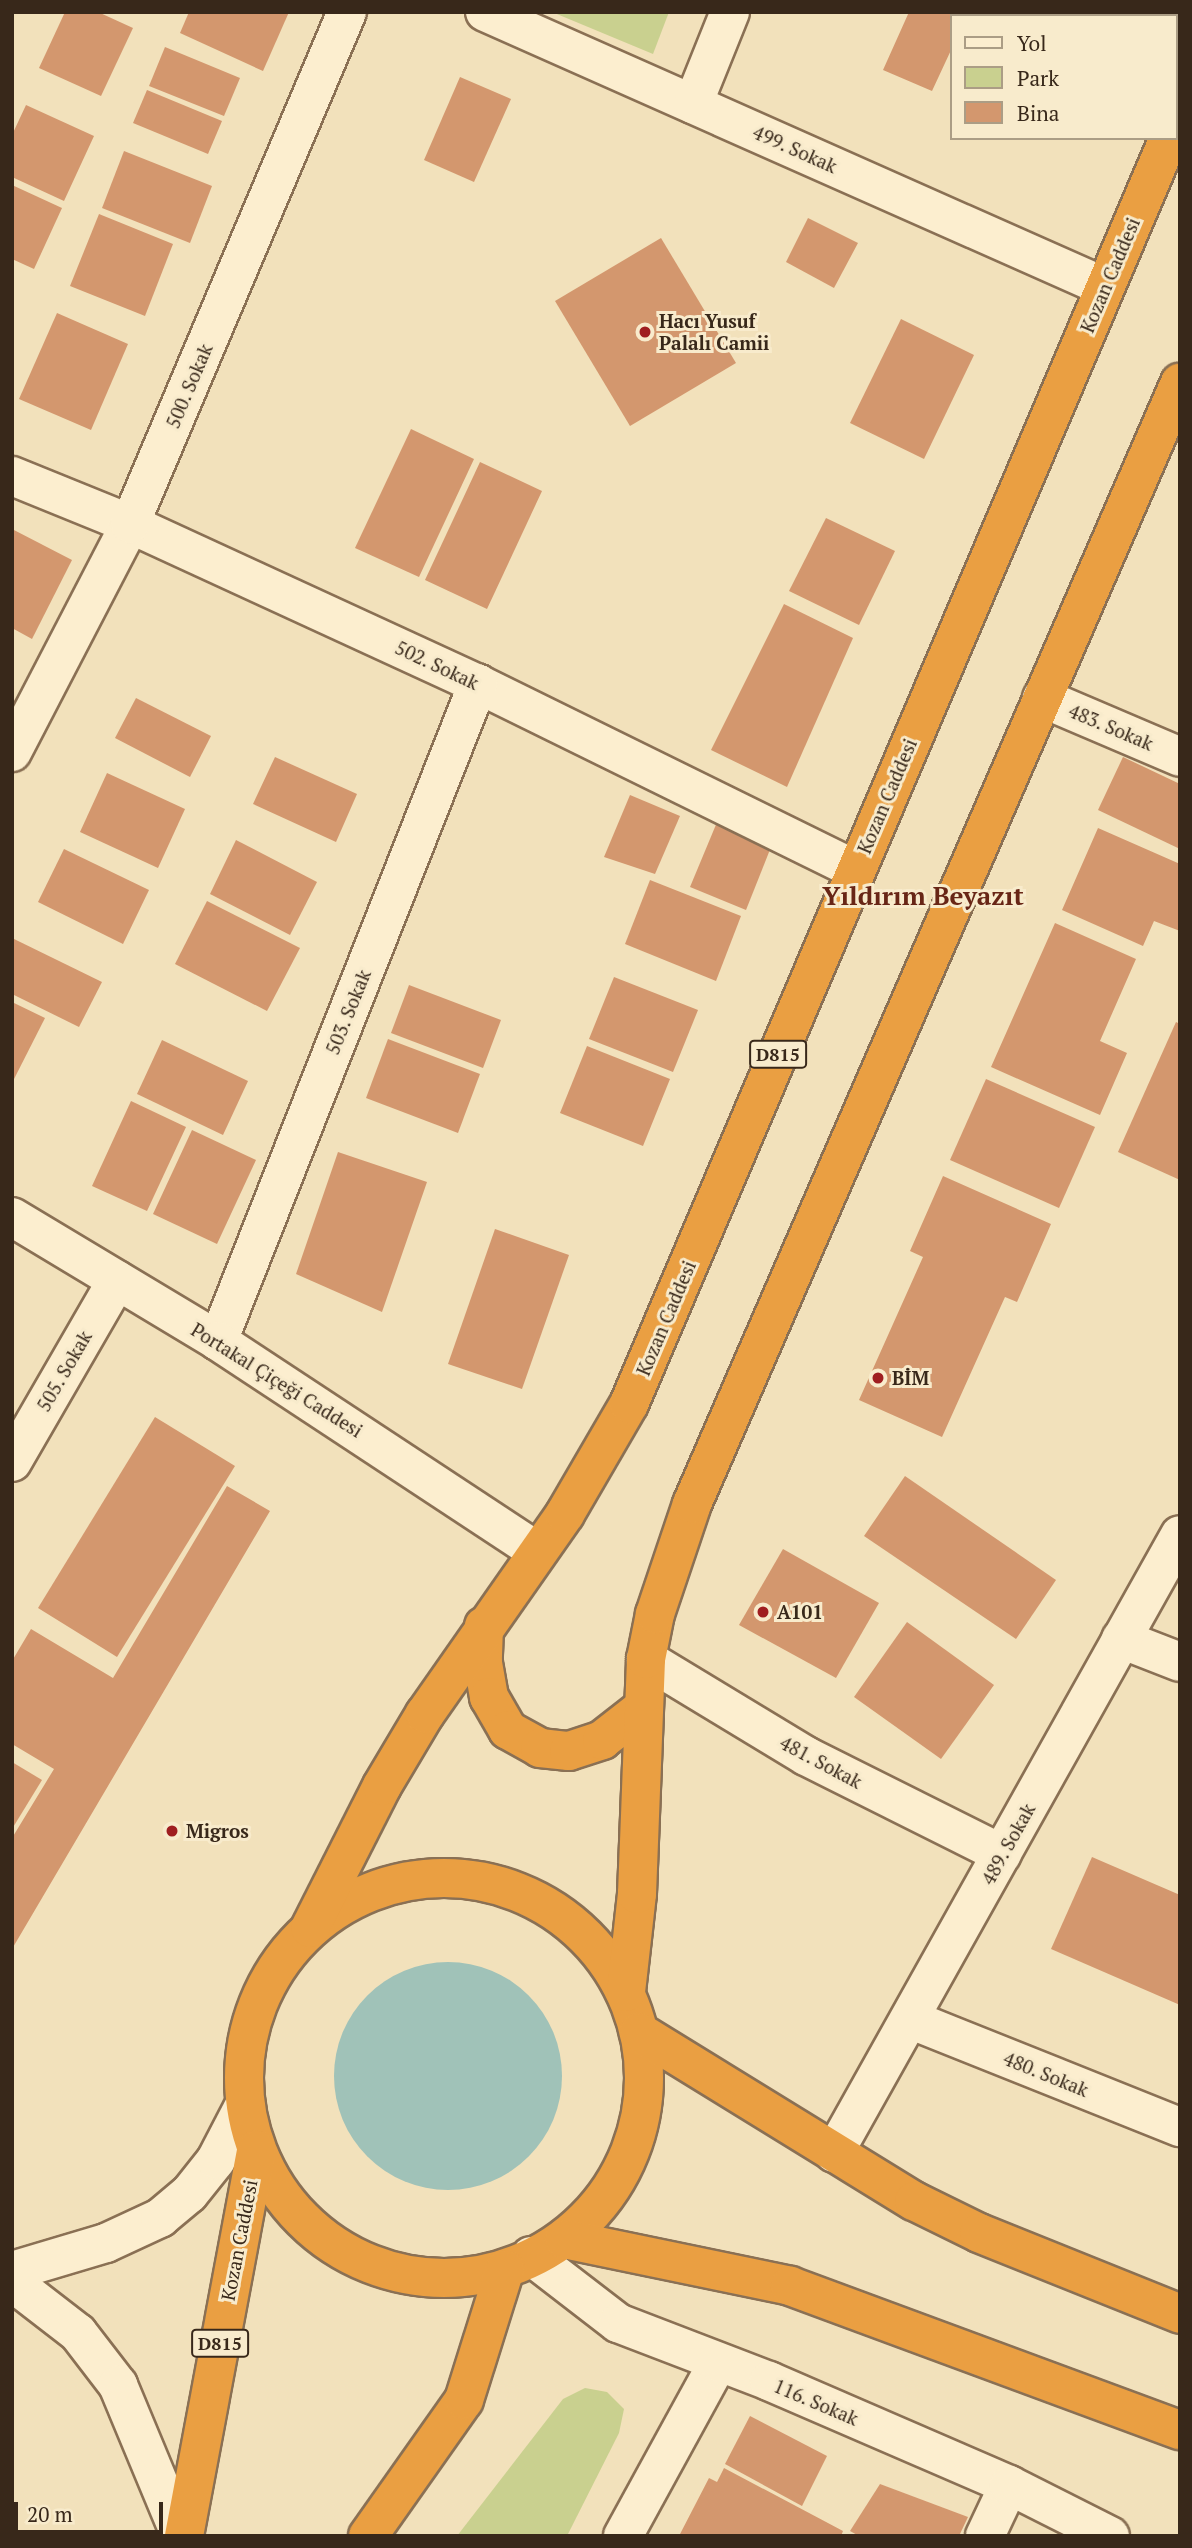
<!DOCTYPE html>
<html>
<head>
<meta charset="utf-8">
<style>
	body { margin:0 }
	#map { position:relative; width:1192px; height:2548px; overflow:hidden; background:#f2e1bb; font-family:"PT Serif",serif }
	div>[style] { position:absolute }
	[style*='--x'] { left:calc(var(--x)*1px); top:calc(var(--y)*1px); width:calc(var(--w)*1px); rotate:calc(var(--a)*1deg) }
	.green>* { inset:0; background:#c9d08f }
	.water>* { inset:0; background:#a0c2b8 }
	.round { border-radius:50% }
	.building>* { inset:0; background:#d3976e }
	.roads { filter:drop-shadow(2px 0 #8a7054) drop-shadow(-2px 0 #8a7054) drop-shadow(0 2px #8a7054) drop-shadow(0 -2px #8a7054) }
	.street>* { height:38px; margin:-19px; padding:0 19px; transform-origin:19px; border-radius:19px; background:#fceecf }
	.secondary>* { height:38px; margin:-19px; padding:0 19px; transform-origin:19px; border-radius:19px; background:#fceecf }
	.highway>* { height:38px; margin:-19px; padding:0 19px; transform-origin:19px; border-radius:19px; background:#ea9f42 }
	.highway>.ring { margin:-19px; padding:0; box-sizing:content-box; background:none; border:38px solid #ea9f42; border-radius:50% }
	.dots>* { width:19px; height:19px; translate:-50% -50%; box-sizing:border-box; border:4px solid #f8ebcc; border-radius:50% }
	span { translate:-50% -50%; white-space:nowrap; text-align:center; line-height:1.15; -webkit-text-stroke:6px #f8ebcc; paint-order:stroke }
	.shield-label span { padding:2px 5px; background:#f8ebcc; border:2px solid; border-radius:5px; -webkit-text-stroke-width:0 }
	.shield-label { font-size:18px; color:#38281a; font-weight:700 }
	.street-label { font-size:19px; color:#38281a }
	.poi-label { font-size:19px; color:#38281a; font-weight:700 }
	.left { translate:0 -50%; text-align:left }
	.district-label { font-size:26px; color:#682616; font-weight:700 }
	.frame { position:absolute; inset:0; border:14px solid #38281a; pointer-events:none }
	.legend { position:absolute; left:950px; top:14px; width:228px; height:126px; box-sizing:border-box; background:#f8ebcc; border:2px solid #ab9d85; margin:0; padding:9px 12px; list-style:none; font-size:21px; color:#38281a }
	.legend li { display:flex; align-items:center; gap:14px; height:35px }
	.legend b { width:35px; border:2px solid #ab9d85 }
	.scale { position:absolute; left:14px; top:2502px; width:149px; height:32px; box-sizing:border-box; border:4px solid #38281a; border-top:0; padding-left:9px; font-size:21px; line-height:24px; white-space:nowrap; color:#38281a; -webkit-text-stroke:5px #f8ebcc; paint-order:stroke }
</style>
</head>
<body>
<div id="map">
	<div class="green">
		<i style="clip-path:polygon(552px 12px,669px 12px,653px 54px)"></i>
		<i style="clip-path:polygon(585px 2388px,607px 2392px,624px 2409px,619px 2433px,567px 2536px,457px 2536px,563px 2399px)"></i>
	</div>
	<div class="water">
		<i class="round" style="left:334px;top:1962px;width:228px;height:228px"></i>
	</div>
	<div class="building">
		<i style="clip-path:polygon(65px 12px,98px 12px,133px 28px,101px 96px,39px 68px)"></i>
		<i style="clip-path:polygon(189px 12px,289px 12px,263px 71px,180px 33px)"></i>
		<i style="clip-path:polygon(909px 12px,1095px 12px,1103px 16px,952px 16px,952px 48px,932px 91px,883px 70px)"></i>
		<i style="clip-path:polygon(165px 47px,240px 78px,224px 116px,149px 86px)"></i>
		<i style="clip-path:polygon(460px 77px,511px 99px,474px 182px,424px 160px)"></i>
		<i style="clip-path:polygon(147px 90px,222px 121px,208px 154px,133px 123px)"></i>
		<i style="clip-path:polygon(26px 105px,94px 136px,64px 201px,12px 177px,12px 135px)"></i>
		<i style="clip-path:polygon(124px 151px,212px 186px,190px 243px,102px 208px)"></i>
		<i style="clip-path:polygon(12px 185px,62px 208px,34px 269px,12px 259px)"></i>
		<i style="clip-path:polygon(99px 214px,173px 244px,145px 316px,70px 286px)"></i>
		<i style="clip-path:polygon(808px 218px,858px 243px,834px 288px,786px 262px)"></i>
		<i style="clip-path:polygon(661px 238px,736px 363px,630px 426px,555px 301px)"></i>
		<i style="clip-path:polygon(57px 313px,128px 344px,91px 430px,19px 399px)"></i>
		<i style="clip-path:polygon(901px 319px,974px 355px,924px 459px,850px 423px)"></i>
		<i style="clip-path:polygon(411px 429px,474px 459px,419px 577px,355px 548px)"></i>
		<i style="clip-path:polygon(480px 462px,542px 491px,487px 609px,425px 580px)"></i>
		<i style="clip-path:polygon(826px 518px,895px 551px,859px 625px,789px 591px)"></i>
		<i style="clip-path:polygon(12px 529px,72px 560px,32px 639px,12px 628px)"></i>
		<i style="clip-path:polygon(784px 604px,853px 638px,787px 787px,711px 750px)"></i>
		<i style="clip-path:polygon(136px 698px,211px 736px,190px 777px,115px 738px)"></i>
		<i style="clip-path:polygon(275px 757px,357px 794px,336px 842px,253px 804px)"></i>
		<i style="clip-path:polygon(1123px 757px,1180px 784px,1180px 849px,1098px 810px)"></i>
		<i style="clip-path:polygon(107px 773px,185px 809px,158px 868px,80px 832px)"></i>
		<i style="clip-path:polygon(630px 795px,680px 816px,655px 874px,604px 857px)"></i>
		<i style="clip-path:polygon(720px 815px,775px 837px,746px 910px,690px 887px)"></i>
		<i style="clip-path:polygon(1098px 828px,1180px 864px,1180px 931px,1154px 921px,1143px 946px,1062px 910px)"></i>
		<i style="clip-path:polygon(236px 840px,317px 882px,290px 935px,210px 894px)"></i>
		<i style="clip-path:polygon(64px 849px,149px 890px,123px 944px,38px 902px)"></i>
		<i style="clip-path:polygon(650px 880px,741px 916px,716px 981px,625px 944px)"></i>
		<i style="clip-path:polygon(207px 901px,300px 948px,267px 1011px,175px 964px)"></i>
		<i style="clip-path:polygon(1055px 923px,1136px 959px,1100px 1041px,1127px 1053px,1100px 1115px,991px 1067px)"></i>
		<i style="clip-path:polygon(12px 938px,102px 982px,79px 1027px,12px 994px)"></i>
		<i style="clip-path:polygon(614px 977px,698px 1010px,673px 1072px,589px 1039px)"></i>
		<i style="clip-path:polygon(409px 985px,501px 1020px,483px 1068px,391px 1033px)"></i>
		<i style="clip-path:polygon(12px 1002px,45px 1018px,12px 1083px)"></i>
		<i style="clip-path:polygon(1176px 1022px,1180px 1024px,1180px 1180px,1118px 1152px)"></i>
		<i style="clip-path:polygon(388px 1039px,480px 1074px,458px 1133px,366px 1098px)"></i>
		<i style="clip-path:polygon(162px 1040px,248px 1081px,223px 1135px,137px 1094px)"></i>
		<i style="clip-path:polygon(587px 1046px,670px 1079px,643px 1146px,560px 1113px)"></i>
		<i style="clip-path:polygon(986px 1079px,1095px 1127px,1059px 1208px,950px 1160px)"></i>
		<i style="clip-path:polygon(131px 1101px,186px 1127px,147px 1211px,92px 1186px)"></i>
		<i style="clip-path:polygon(192px 1130px,256px 1160px,217px 1244px,153px 1214px)"></i>
		<i style="clip-path:polygon(338px 1152px,427px 1182px,382px 1312px,296px 1274px)"></i>
		<i style="clip-path:polygon(943px 1176px,1051px 1224px,1017px 1302px,1005px 1297px,942px 1437px,859px 1400px,923px 1257px,910px 1251px)"></i>
		<i style="clip-path:polygon(495px 1229px,569px 1255px,522px 1389px,448px 1364px)"></i>
		<i style="clip-path:polygon(155px 1417px,235px 1466px,117px 1657px,38px 1608px)"></i>
		<i style="clip-path:polygon(905px 1476px,1056px 1580px,1016px 1639px,864px 1536px)"></i>
		<i style="clip-path:polygon(227px 1486px,270px 1511px,12px 1949px,12px 1838px,54px 1769px,12px 1744px,12px 1661px,31px 1629px,113px 1678px)"></i>
		<i style="clip-path:polygon(783px 1549px,879px 1603px,836px 1678px,739px 1625px)"></i>
		<i style="clip-path:polygon(907px 1622px,994px 1685px,941px 1759px,854px 1697px)"></i>
		<i style="clip-path:polygon(12px 1762px,42px 1780px,12px 1829px)"></i>
		<i style="clip-path:polygon(1092px 1857px,1180px 1895px,1180px 2005px,1051px 1949px)"></i>
		<i style="clip-path:polygon(750px 2416px,827px 2456px,802px 2506px,725px 2464px)"></i>
		<i style="clip-path:polygon(724px 2468px,843px 2531px,841px 2536px,679px 2536px,709px 2478px,717px 2482px)"></i>
		<i style="clip-path:polygon(880px 2484px,968px 2517px,959px 2536px,859px 2536px,850px 2531px)"></i>
	</div>
	<div class="roads">
		<div class="street">
			<i style="--x:485;--y:12;--w:678;--a:23.92"></i>
			<i style="--x:693;--y:104;--w:99;--a:-68.1"></i>
			<i style="--x:12;--y:476;--w:127;--a:22.1"></i>
			<i style="--x:130;--y:524;--w:383;--a:24.7"></i>
			<i style="--x:478;--y:684;--w:421;--a:26.2"></i>
			<i style="--x:1042;--y:698;--w:150;--a:23.1"></i>
			<i style="--x:12;--y:752;--w:257;--a:-62.6"></i>
			<i style="--x:130;--y:524;--w:556;--a:-67.03"></i>
			<i style="--x:218;--y:1341;--w:707;--a:-68.41"></i>
			<i style="--x:12;--y:1462;--w:210;--a:-60"></i>
			<i style="--x:1121;--y:1639;--w:63;--a:21.3"></i>
			<i style="--x:646;--y:1659;--w:187;--a:31.2"></i>
			<i style="--x:806;--y:1756;--w:219;--a:26.6"></i>
			<i style="--x:912;--y:2020;--w:289;--a:21.8"></i>
			<i style="--x:834;--y:2153;--w:708;--a:-60.76"></i>
			<i style="--x:12;--y:2271;--w:98;--a:-16.6"></i>
			<i style="--x:106;--y:2243;--w:60;--a:-24.8"></i>
			<i style="--x:160;--y:2218;--w:38;--a:-40"></i>
			<i style="--x:189;--y:2194;--w:43;--a:-51.5"></i>
			<i style="--x:216;--y:2160;--w:61;--a:-62.6"></i>
			<i style="--x:12;--y:2282;--w:83;--a:37.7"></i>
			<i style="--x:78;--y:2333;--w:66;--a:52.4"></i>
			<i style="--x:118;--y:2385;--w:164;--a:67.4"></i>
			<i style="--x:623;--y:2536;--w:196;--a:-61.3"></i>
			<i style="--x:985;--y:2536;--w:56;--a:-64.8"></i>
		</div>
		<div class="secondary">
			<i style="--x:12;--y:1217;--w:240;--a:31"></i>
			<i style="--x:218;--y:1341;--w:381;--a:33.4"></i>
			<i style="--x:531;--y:2256;--w:110;--a:37.6"></i>
			<i style="--x:618;--y:2323;--w:162;--a:21"></i>
			<i style="--x:769;--y:2381;--w:262;--a:23.4"></i>
			<i style="--x:1009;--y:2485;--w:113;--a:26.8"></i>
		</div>
		<div class="highway">
			<i style="--x:484;--y:1626;--w:37;--a:92"></i>
			<i style="--x:483;--y:1663;--w:35;--a:80"></i>
			<i style="--x:489;--y:1697;--w:38;--a:60"></i>
			<i style="--x:508;--y:1730;--w:37;--a:29"></i>
			<i style="--x:540;--y:1748;--w:29;--a:6"></i>
			<i style="--x:569;--y:1751;--w:35;--a:-18"></i>
			<i style="--x:602;--y:1740;--w:52;--a:-38"></i>
			<i class="ring" style="left:244px;top:1878px;width:362px;height:362px"></i>
			<i style="--x:310;--y:1928;--w:159;--a:-63.1"></i>
			<i style="--x:382;--y:1786;--w:84;--a:-59.2"></i>
			<i style="--x:425;--y:1714;--w:244;--a:-55"></i>
			<i style="--x:565;--y:1514;--w:127;--a:-59.8"></i>
			<i style="--x:629;--y:1404;--w:1376;--a:-66.9"></i>
			<i style="--x:626;--y:1992;--w:99;--a:-83.6"></i>
			<i style="--x:637;--y:1894;--w:235;--a:-87.8"></i>
			<i style="--x:646;--y:1659;--w:46;--a:-78.7"></i>
			<i style="--x:655;--y:1614;--w:116;--a:-71.4"></i>
			<i style="--x:692;--y:1504;--w:1223;--a:-66.48"></i>
			<i style="--x:639;--y:2032;--w:323;--a:31.6"></i>
			<i style="--x:914;--y:2201;--w:72;--a:26.2"></i>
			<i style="--x:979;--y:2233;--w:217;--a:21.9"></i>
			<i style="--x:564;--y:2239;--w:231;--a:11.7"></i>
			<i style="--x:790;--y:2286;--w:416;--a:20.3"></i>
			<i style="--x:184;--y:2536;--w:393;--a:-79.4"></i>
			<i style="--x:368;--y:2536;--w:166;--a:-54.8"></i>
			<i style="--x:464;--y:2400;--w:137;--a:-72.6"></i>
		</div>
	</div>
	<div class="dots">
		<i style="left:645px;top:332px;background:#9f1e20"></i>
		<i style="left:878px;top:1378px;background:#9f1e20"></i>
		<i style="left:763px;top:1612px;background:#9f1e20"></i>
		<i style="left:172px;top:1831px;background:#9f1e20"></i>
	</div>
	<div class="shield-label">
		<span style="left:778px;top:1054px">D815</span>
		<span style="left:220px;top:2343px">D815</span>
	</div>
	<div class="street-label">
		<span style="left:795px;top:149px;rotate:24deg">499. Sokak</span>
		<span style="left:1110px;top:275px;rotate:-67deg">Kozan Caddesi</span>
		<span style="left:189px;top:386px;rotate:-67deg">500. Sokak</span>
		<span style="left:437px;top:665px;rotate:25deg">502. Sokak</span>
		<span style="left:1111px;top:727px;rotate:23deg">483. Sokak</span>
		<span style="left:887px;top:796px;rotate:-67deg">Kozan Caddesi</span>
		<span style="left:348px;top:1012px;rotate:-68deg">503. Sokak</span>
		<span style="left:666px;top:1318px;rotate:-67deg">Kozan Caddesi</span>
		<span style="left:64px;top:1371px;rotate:-60deg">505. Sokak</span>
		<span style="left:277px;top:1380px;rotate:32deg">Portakal Çiçeği Caddesi</span>
		<span style="left:821px;top:1762px;rotate:28deg">481. Sokak</span>
		<span style="left:1008px;top:1844px;rotate:-61deg">489. Sokak</span>
		<span style="left:1046px;top:2074px;rotate:22deg">480. Sokak</span>
		<span style="left:239px;top:2240px;rotate:-79deg">Kozan Caddesi</span>
		<span style="left:816px;top:2402px;rotate:23deg">116. Sokak</span>
	</div>
	<div class="poi-label">
		<span class="left" style="left:659px;top:332px">Hacı Yusuf<br>Palalı Camii</span>
		<span class="left" style="left:892px;top:1378px">BİM</span>
		<span class="left" style="left:777px;top:1612px">A101</span>
		<span class="left" style="left:186px;top:1831px">Migros</span>
	</div>
	<div class="district-label">
		<span style="left:923px;top:896px">Yıldırım Beyazıt</span>
	</div>
	<div class="frame"></div>
	<ul class="legend">
	<li><b style="height:9px;background:#fceecf"></b>Yol</li>
	<li><b style="height:19px;background:#c9d08f"></b>Park</li>
	<li><b style="height:19px;background:#d3976e"></b>Bina</li>
	</ul>
	<div class="scale">20 m</div>
</div>
</body>
</html>
